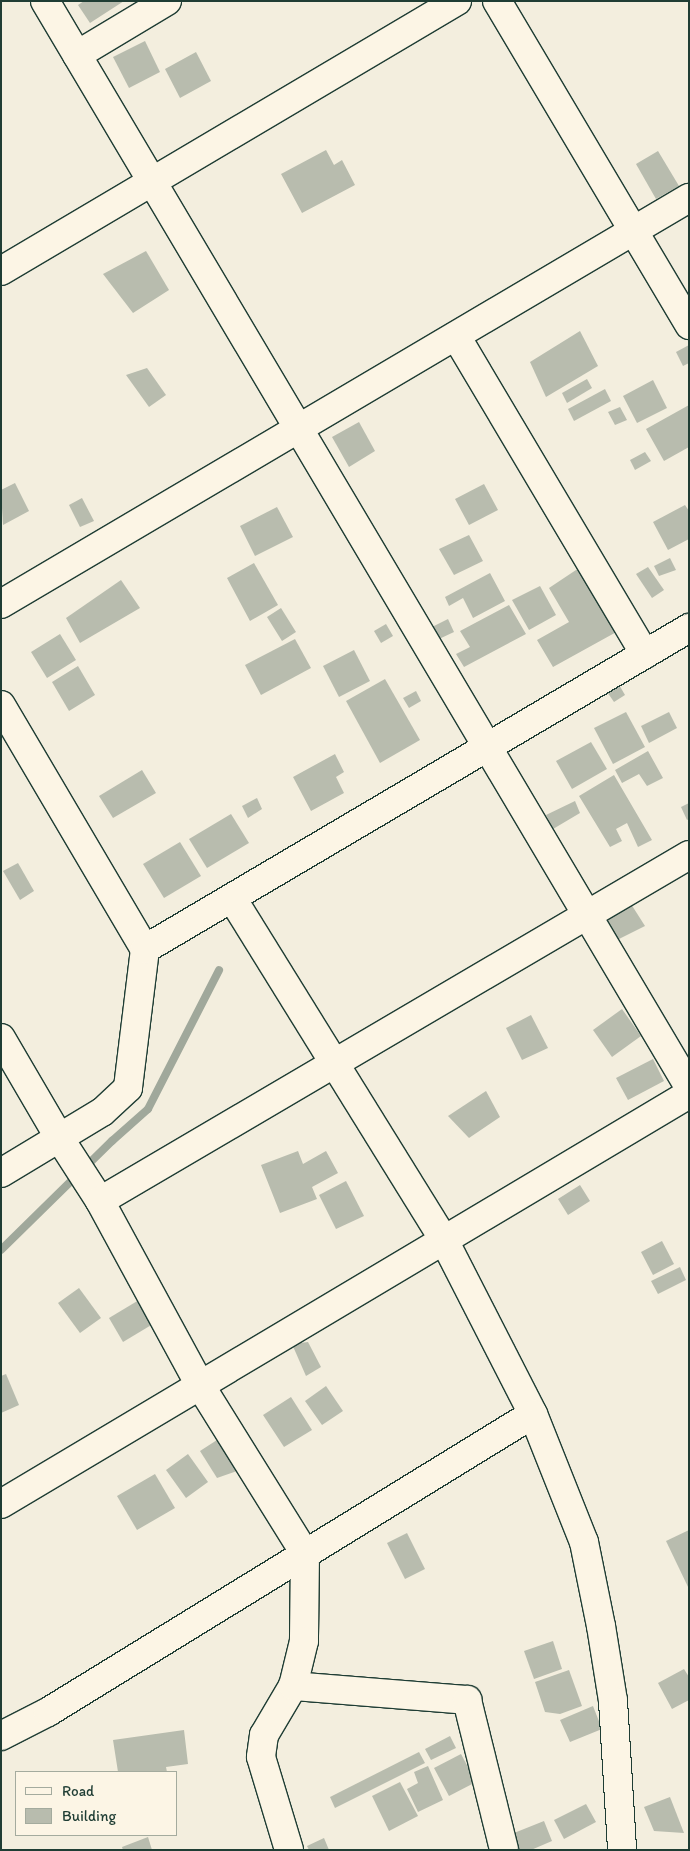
<!DOCTYPE html>
<html>
<head>
<meta charset="utf-8">
<style>
	body { margin:0 }
	#map { position:relative; width:690px; height:1851px; overflow:hidden; background:#f3eede; font-family:Itim,sans-serif }
	div>[style] { position:absolute }
	[style*='--x'] { left:calc(var(--x)*1px); top:calc(var(--y)*1px); width:calc(var(--w)*1px); rotate:calc(var(--a)*1deg) }
	.stream>* { height:8px; margin:-4px; padding:0 4px; transform-origin:4px; border-radius:4px; background:#a0a89b }
	.building>* { inset:0; background:#b8bcae }
	.roads { filter:drop-shadow(1px 0 #1f3d34) drop-shadow(-1px 0 #1f3d34) drop-shadow(0 1px #1f3d34) drop-shadow(0 -1px #1f3d34) }
	.minor>* { height:28px; margin:-14px; padding:0 14px; transform-origin:14px; border-radius:14px; background:#fcf5e5 }
	span { translate:-50% -50%; white-space:nowrap; text-align:center; line-height:1.15; -webkit-text-stroke:4.5px #fcf5e5; paint-order:stroke }
	.frame { position:absolute; inset:0; border:2px solid #1f3d34; pointer-events:none }
	.legend { position:absolute; left:15px; top:1771px; width:162px; height:65px; box-sizing:border-box; background:#fcf5e5; border:1px solid #a4ab9e; margin:0; padding:6px 9px; list-style:none; font-size:15px; color:#1f3d34 }
	.legend li { display:flex; align-items:center; gap:10px; height:25px }
	.legend b { width:25px; border:1px solid #a4ab9e }
</style>
</head>
<body>
<div id="map">
	<div class="stream">
		<i style="--x:1;--y:1250;--w:156;--a:-44.5"></i>
		<i style="--x:112;--y:1141;--w:48;--a:-41.6"></i>
		<i style="--x:148;--y:1109;--w:156;--a:-62.9"></i>
	</div>
	<div class="building">
		<i style="clip-path:polygon(84px 1px,124px 1px,90px 23px,78px 5px)"></i>
		<i style="clip-path:polygon(145px 41px,160px 72px,129px 88px,113px 57px)"></i>
		<i style="clip-path:polygon(196px 52px,211px 81px,180px 98px,165px 69px)"></i>
		<i style="clip-path:polygon(326px 150px,334px 165px,342px 160px,355px 185px,302px 213px,281px 174px)"></i>
		<i style="clip-path:polygon(658px 151px,679px 186px,656px 199px,636px 164px)"></i>
		<i style="clip-path:polygon(146px 251px,169px 290px,133px 313px,103px 274px)"></i>
		<i style="clip-path:polygon(580px 331px,598px 366px,546px 397px,530px 362px)"></i>
		<i style="clip-path:polygon(689px 345px,689px 363px,683px 366px,676px 352px)"></i>
		<i style="clip-path:polygon(147px 368px,166px 395px,149px 407px,126px 375px)"></i>
		<i style="clip-path:polygon(587px 379px,592px 388px,567px 403px,562px 393px)"></i>
		<i style="clip-path:polygon(653px 380px,667px 408px,637px 423px,623px 396px)"></i>
		<i style="clip-path:polygon(605px 389px,611px 401px,574px 421px,568px 409px)"></i>
		<i style="clip-path:polygon(689px 405px,689px 447px,664px 461px,646px 429px)"></i>
		<i style="clip-path:polygon(620px 407px,627px 420px,615px 425px,608px 412px)"></i>
		<i style="clip-path:polygon(359px 422px,375px 451px,349px 467px,332px 437px)"></i>
		<i style="clip-path:polygon(645px 452px,651px 461px,635px 470px,630px 460px)"></i>
		<i style="clip-path:polygon(15px 483px,29px 511px,3px 525px,1px 490px)"></i>
		<i style="clip-path:polygon(484px 484px,498px 510px,469px 525px,455px 499px)"></i>
		<i style="clip-path:polygon(82px 498px,94px 521px,80px 527px,69px 505px)"></i>
		<i style="clip-path:polygon(685px 505px,689px 511px,689px 539px,668px 550px,653px 522px)"></i>
		<i style="clip-path:polygon(277px 507px,293px 537px,255px 556px,240px 526px)"></i>
		<i style="clip-path:polygon(469px 535px,483px 561px,454px 575px,439px 549px)"></i>
		<i style="clip-path:polygon(670px 558px,676px 570px,659px 576px,654px 566px)"></i>
		<i style="clip-path:polygon(254px 563px,278px 605px,250px 621px,227px 578px)"></i>
		<i style="clip-path:polygon(582px 566px,620px 630px,553px 667px,537px 640px,569px 622px,549px 588px)"></i>
		<i style="clip-path:polygon(648px 567px,664px 590px,652px 598px,636px 574px)"></i>
		<i style="clip-path:polygon(490px 573px,505px 601px,473px 618px,463px 598px,449px 606px,445px 597px)"></i>
		<i style="clip-path:polygon(121px 580px,140px 608px,80px 643px,66px 618px)"></i>
		<i style="clip-path:polygon(540px 586px,556px 615px,529px 630px,512px 600px)"></i>
		<i style="clip-path:polygon(509px 605px,526px 634px,464px 667px,456px 654px,470px 647px,460px 631px)"></i>
		<i style="clip-path:polygon(281px 608px,296px 632px,282px 641px,267px 617px)"></i>
		<i style="clip-path:polygon(448px 619px,454px 632px,439px 639px,432px 627px)"></i>
		<i style="clip-path:polygon(386px 624px,393px 636px,381px 643px,374px 631px)"></i>
		<i style="clip-path:polygon(60px 634px,76px 660px,47px 678px,31px 652px)"></i>
		<i style="clip-path:polygon(295px 639px,311px 668px,261px 695px,245px 665px)"></i>
		<i style="clip-path:polygon(354px 650px,370px 681px,339px 697px,323px 666px)"></i>
		<i style="clip-path:polygon(78px 666px,95px 695px,69px 711px,52px 682px)"></i>
		<i style="clip-path:polygon(385px 679px,420px 740px,380px 763px,346px 701px)"></i>
		<i style="clip-path:polygon(618px 683px,625px 695px,614px 702px,605px 689px)"></i>
		<i style="clip-path:polygon(416px 691px,421px 701px,409px 708px,403px 698px)"></i>
		<i style="clip-path:polygon(626px 712px,645px 747px,613px 764px,594px 728px)"></i>
		<i style="clip-path:polygon(669px 712px,677px 728px,649px 743px,641px 726px)"></i>
		<i style="clip-path:polygon(591px 742px,607px 769px,572px 789px,556px 761px)"></i>
		<i style="clip-path:polygon(648px 751px,663px 778px,647px 786px,639px 774px,622px 783px,615px 770px)"></i>
		<i style="clip-path:polygon(335px 754px,344px 772px,336px 777px,344px 793px,311px 811px,293px 777px)"></i>
		<i style="clip-path:polygon(142px 770px,156px 793px,113px 818px,99px 796px)"></i>
		<i style="clip-path:polygon(614px 775px,652px 840px,638px 847px,627px 823px,616px 829px,622px 841px,610px 847px,579px 796px)"></i>
		<i style="clip-path:polygon(257px 798px,262px 809px,248px 818px,242px 806px)"></i>
		<i style="clip-path:polygon(575px 801px,580px 813px,553px 829px,546px 815px)"></i>
		<i style="clip-path:polygon(689px 803px,689px 819px,687px 820px,681px 807px)"></i>
		<i style="clip-path:polygon(231px 814px,249px 843px,207px 868px,189px 839px)"></i>
		<i style="clip-path:polygon(180px 842px,201px 876px,164px 898px,143px 864px)"></i>
		<i style="clip-path:polygon(18px 863px,34px 891px,20px 900px,3px 871px)"></i>
		<i style="clip-path:polygon(631px 904px,645px 926px,617px 940px,604px 916px)"></i>
		<i style="clip-path:polygon(622px 1009px,641px 1036px,612px 1057px,593px 1030px)"></i>
		<i style="clip-path:polygon(531px 1015px,548px 1048px,522px 1060px,506px 1028px)"></i>
		<i style="clip-path:polygon(653px 1059px,664px 1081px,628px 1100px,616px 1078px)"></i>
		<i style="clip-path:polygon(486px 1091px,500px 1117px,469px 1138px,448px 1116px)"></i>
		<i style="clip-path:polygon(298px 1151px,303px 1164px,326px 1151px,338px 1173px,312px 1187px,317px 1199px,280px 1213px,261px 1165px)"></i>
		<i style="clip-path:polygon(346px 1181px,364px 1216px,336px 1229px,319px 1195px)"></i>
		<i style="clip-path:polygon(580px 1185px,590px 1201px,568px 1215px,558px 1199px)"></i>
		<i style="clip-path:polygon(662px 1241px,674px 1264px,653px 1275px,641px 1252px)"></i>
		<i style="clip-path:polygon(680px 1267px,686px 1280px,658px 1294px,651px 1281px)"></i>
		<i style="clip-path:polygon(79px 1288px,101px 1318px,80px 1333px,58px 1303px)"></i>
		<i style="clip-path:polygon(139px 1300px,163px 1318px,123px 1342px,109px 1318px)"></i>
		<i style="clip-path:polygon(308px 1342px,321px 1367px,306px 1376px,292px 1344px)"></i>
		<i style="clip-path:polygon(6px 1374px,19px 1405px,1px 1413px,1px 1376px)"></i>
		<i style="clip-path:polygon(326px 1386px,343px 1411px,322px 1425px,305px 1401px)"></i>
		<i style="clip-path:polygon(291px 1397px,312px 1430px,284px 1447px,263px 1415px)"></i>
		<i style="clip-path:polygon(217px 1440px,237px 1471px,217px 1478px,200px 1451px)"></i>
		<i style="clip-path:polygon(188px 1454px,208px 1482px,186px 1498px,166px 1470px)"></i>
		<i style="clip-path:polygon(155px 1474px,175px 1508px,137px 1530px,117px 1496px)"></i>
		<i style="clip-path:polygon(689px 1530px,689px 1589px,666px 1541px)"></i>
		<i style="clip-path:polygon(407px 1533px,425px 1569px,405px 1579px,387px 1543px)"></i>
		<i style="clip-path:polygon(553px 1641px,562px 1669px,534px 1679px,524px 1651px)"></i>
		<i style="clip-path:polygon(684px 1669px,689px 1677px,689px 1700px,672px 1709px,658px 1683px)"></i>
		<i style="clip-path:polygon(569px 1670px,582px 1706px,560px 1714px,545px 1712px,535px 1682px)"></i>
		<i style="clip-path:polygon(593px 1706px,602px 1729px,570px 1742px,560px 1720px)"></i>
		<i style="clip-path:polygon(184px 1730px,188px 1764px,166px 1767px,167px 1772px,118px 1772px,113px 1740px)"></i>
		<i style="clip-path:polygon(450px 1736px,456px 1748px,431px 1760px,425px 1749px)"></i>
		<i style="clip-path:polygon(419px 1752px,425px 1763px,335px 1808px,330px 1797px)"></i>
		<i style="clip-path:polygon(461px 1754px,476px 1782px,449px 1796px,434px 1768px)"></i>
		<i style="clip-path:polygon(428px 1766px,443px 1800px,418px 1812px,407px 1789px,418px 1783px,414px 1772px)"></i>
		<i style="clip-path:polygon(400px 1782px,418px 1816px,389px 1831px,372px 1796px)"></i>
		<i style="clip-path:polygon(670px 1797px,684px 1833px,654px 1831px,644px 1807px)"></i>
		<i style="clip-path:polygon(586px 1804px,596px 1822px,564px 1839px,554px 1820px)"></i>
		<i style="clip-path:polygon(544px 1821px,552px 1841px,531px 1850px,515px 1850px,509px 1835px)"></i>
		<i style="clip-path:polygon(148px 1837px,152px 1850px,123px 1850px,122px 1847px)"></i>
		<i style="clip-path:polygon(324px 1838px,329px 1850px,309px 1850px,307px 1846px)"></i>
	</div>
	<div class="roads">
		<div class="minor">
			<i style="--x:45;--y:1;--w:1263;--a:59.33"></i>
			<i style="--x:497;--y:1;--w:377;--a:59.3"></i>
			<i style="--x:77;--y:55;--w:105;--a:-31"></i>
			<i style="--x:1;--y:271;--w:530;--a:-30.63"></i>
			<i style="--x:456;--y:336;--w:370;--a:59.3"></i>
			<i style="--x:1;--y:604;--w:799;--a:-30.55"></i>
			<i style="--x:1;--y:705;--w:283;--a:59.5"></i>
			<i style="--x:145;--y:949;--w:140;--a:97"></i>
			<i style="--x:128;--y:1088;--w:35;--a:137"></i>
			<i style="--x:102;--y:1112;--w:118;--a:148.9"></i>
			<i style="--x:232;--y:898;--w:402;--a:58.2"></i>
			<i style="--x:444;--y:1240;--w:195;--a:62.9"></i>
			<i style="--x:533;--y:1414;--w:138;--a:68.3"></i>
			<i style="--x:584;--y:1542;--w:86;--a:78.6"></i>
			<i style="--x:601;--y:1626;--w:76;--a:80.9"></i>
			<i style="--x:613;--y:1701;--w:149;--a:86.5"></i>
			<i style="--x:145;--y:949;--w:632;--a:-30.54"></i>
			<i style="--x:1;--y:1038;--w:117;--a:59.7"></i>
			<i style="--x:60;--y:1139;--w:74;--a:57.2"></i>
			<i style="--x:100;--y:1201;--w:209;--a:61.5"></i>
			<i style="--x:200;--y:1385;--w:199;--a:58.1"></i>
			<i style="--x:305;--y:1554;--w:87;--a:90.7"></i>
			<i style="--x:304;--y:1641;--w:46;--a:103.7"></i>
			<i style="--x:293;--y:1686;--w:57;--a:120.6"></i>
			<i style="--x:264;--y:1735;--w:22;--a:98"></i>
			<i style="--x:261;--y:1757;--w:97;--a:73.2"></i>
			<i style="--x:100;--y:1201;--w:683;--a:-30.43"></i>
			<i style="--x:1;--y:1504;--w:801;--a:-30.79"></i>
			<i style="--x:293;--y:1686;--w:175;--a:4.6"></i>
			<i style="--x:467;--y:1700;--w:154;--a:76.1"></i>
			<i style="--x:1;--y:1736;--w:53;--a:-27.1"></i>
			<i style="--x:48;--y:1712;--w:569;--a:-31.57"></i>
		</div>
	</div>
	<div class="frame"></div>
	<ul class="legend">
	<li><b style="height:6px;background:#fcf5e5"></b>Road</li>
	<li><b style="height:14px;background:#b8bcae"></b>Building</li>
	</ul>
</div>
</body>
</html>
